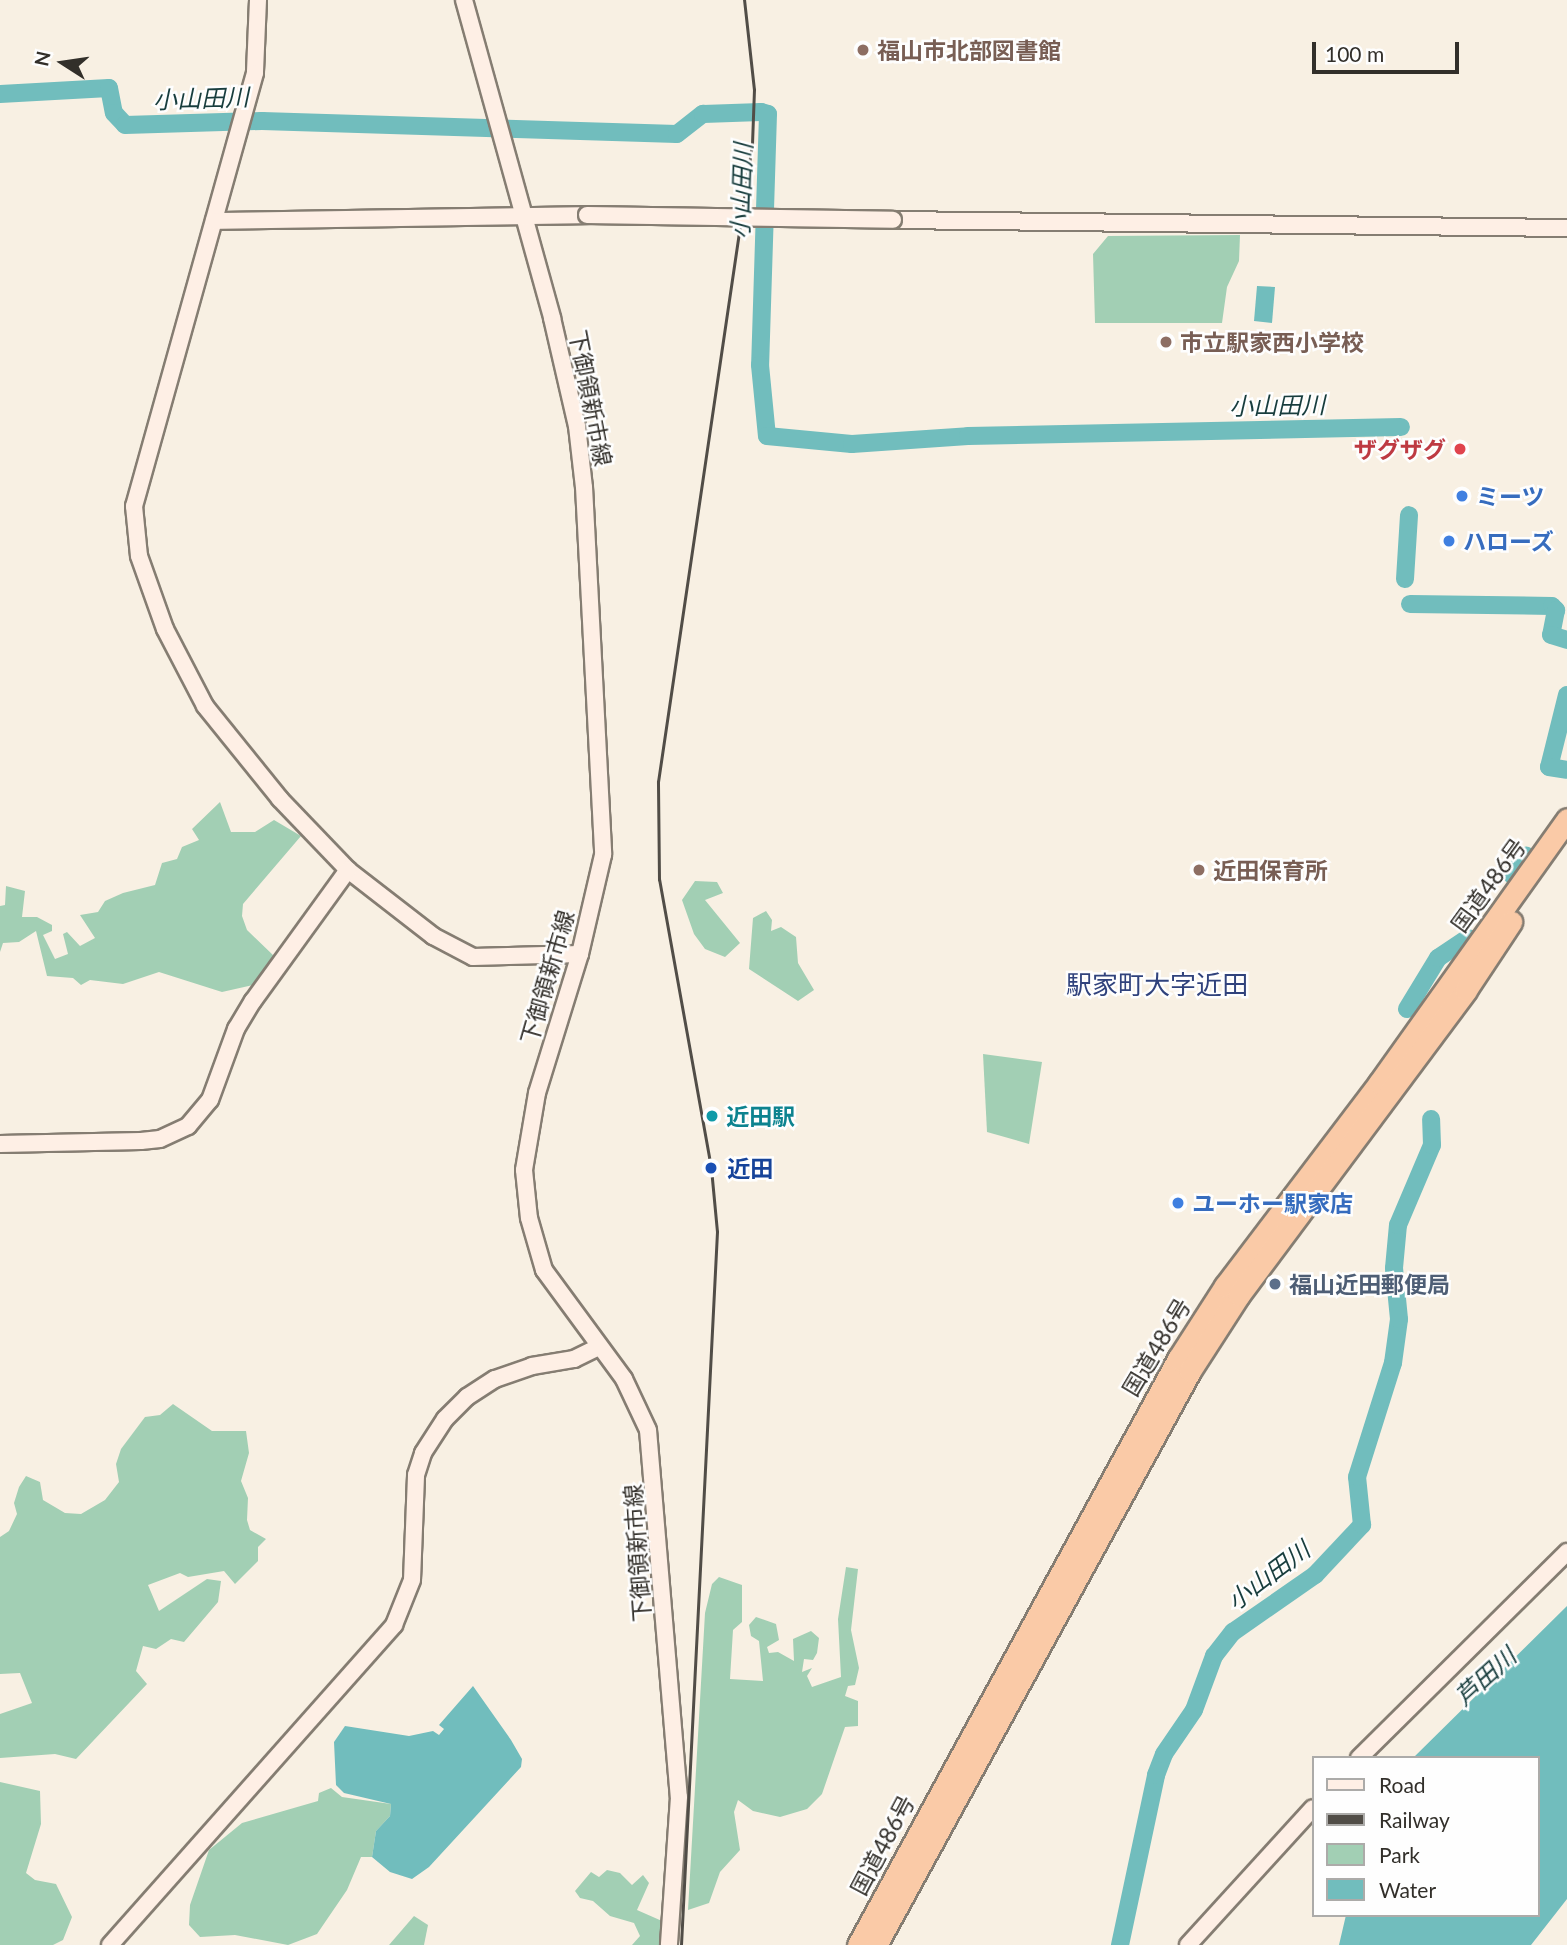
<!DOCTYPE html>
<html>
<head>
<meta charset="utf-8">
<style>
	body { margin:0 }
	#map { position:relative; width:1567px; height:1945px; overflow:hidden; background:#f8f0e3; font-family:Lato,"Noto Sans JP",sans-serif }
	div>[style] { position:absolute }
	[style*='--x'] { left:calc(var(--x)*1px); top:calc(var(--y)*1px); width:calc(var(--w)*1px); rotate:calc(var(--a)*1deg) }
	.green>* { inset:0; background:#a2cfb4 }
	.water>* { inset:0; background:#71bdbd }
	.river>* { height:18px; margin:-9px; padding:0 9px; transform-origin:9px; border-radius:9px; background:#71bdbd }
	.roads { filter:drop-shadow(2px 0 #857d72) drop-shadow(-2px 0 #857d72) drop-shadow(0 2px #857d72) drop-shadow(0 -2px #857d72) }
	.secondary>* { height:16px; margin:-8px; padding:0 8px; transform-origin:8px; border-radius:8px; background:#feefe5 }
	.highway>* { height:21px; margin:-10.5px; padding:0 10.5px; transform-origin:10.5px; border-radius:10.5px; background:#facaa7 }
	.rail>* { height:2.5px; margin:-1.25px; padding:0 1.25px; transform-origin:1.25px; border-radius:1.25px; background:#514d47 }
	.bridges { filter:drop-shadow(2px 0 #857d72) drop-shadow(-2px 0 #857d72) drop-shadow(0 2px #857d72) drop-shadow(0 -2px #857d72) }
	.secondary-bridge>* { height:16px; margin:-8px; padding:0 8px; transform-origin:8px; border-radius:8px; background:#feefe5 }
	.dots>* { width:19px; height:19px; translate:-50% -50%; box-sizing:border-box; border:4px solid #fefefe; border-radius:50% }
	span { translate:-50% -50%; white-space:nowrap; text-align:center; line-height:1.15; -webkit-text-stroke:5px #fefefe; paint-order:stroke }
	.education-label { font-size:23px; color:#785e54; font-weight:700 }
	.left { translate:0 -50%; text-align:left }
	.street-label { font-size:23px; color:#322f2a }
	.health-label { font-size:23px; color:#be3a42; font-weight:700 }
	.right { translate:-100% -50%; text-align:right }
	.shop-label { font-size:23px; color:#366cbe; font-weight:700 }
	.culture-label { font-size:23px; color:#0d838f; font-weight:700 }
	.transit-label { font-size:23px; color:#164399; font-weight:700 }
	.service-label { font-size:23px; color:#4e5e75; font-weight:700 }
	.water-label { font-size:24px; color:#183d3d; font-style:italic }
	.quarter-label { font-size:26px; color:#30427c }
	.legend { position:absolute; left:1312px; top:1756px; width:228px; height:161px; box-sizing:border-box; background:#fefefe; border:2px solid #acaba9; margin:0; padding:9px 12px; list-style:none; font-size:21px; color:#322f2a }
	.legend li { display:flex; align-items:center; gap:14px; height:35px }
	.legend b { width:35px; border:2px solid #acaba9 }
	.north { position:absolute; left:28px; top:28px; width:70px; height:70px; -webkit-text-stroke:5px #fefefe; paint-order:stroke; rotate:282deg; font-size:19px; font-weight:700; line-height:28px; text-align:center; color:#322f2a }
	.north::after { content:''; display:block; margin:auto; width:24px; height:32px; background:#322f2a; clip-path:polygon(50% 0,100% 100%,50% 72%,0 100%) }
	.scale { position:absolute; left:1312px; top:42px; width:147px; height:32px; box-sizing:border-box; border:4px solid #322f2a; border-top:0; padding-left:9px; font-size:21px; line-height:24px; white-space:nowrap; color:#322f2a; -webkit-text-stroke:5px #fefefe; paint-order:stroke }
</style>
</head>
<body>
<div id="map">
	<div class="green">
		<i style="clip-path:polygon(1240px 235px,1239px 261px,1227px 287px,1222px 323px,1095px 323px,1093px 254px,1108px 236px)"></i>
		<i style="clip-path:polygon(220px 802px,231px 832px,255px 832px,274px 820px,301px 836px,243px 904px,242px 916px,247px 930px,274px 956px,253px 985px,222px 992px,159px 972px,123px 984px,90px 980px,81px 985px,73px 978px,47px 976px,36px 931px,19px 942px,3px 943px,0 952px,0 906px,5px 905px,6px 886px,25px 891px,22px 917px,37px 917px,52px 925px,52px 931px,43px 935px,55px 959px,68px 954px,63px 934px,67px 932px,80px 946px,95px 938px,80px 915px,98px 912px,105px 901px,123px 893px,155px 885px,162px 863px,177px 859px,182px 847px,199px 840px,192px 829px)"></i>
		<i style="clip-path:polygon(695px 881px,717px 882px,723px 893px,705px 900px,740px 943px,725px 957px,705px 949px,694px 934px,682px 900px)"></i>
		<i style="clip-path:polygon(766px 911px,772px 920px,771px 931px,781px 927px,796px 937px,798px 963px,814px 990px,798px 1001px,749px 969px,753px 918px)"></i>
		<i style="clip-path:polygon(983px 1054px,1042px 1062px,1029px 1144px,987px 1132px)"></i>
		<i style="clip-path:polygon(173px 1404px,212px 1431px,246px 1431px,249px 1453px,241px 1481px,248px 1498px,247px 1520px,250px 1530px,266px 1539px,258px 1547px,258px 1561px,235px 1584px,224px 1571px,188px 1577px,180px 1573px,148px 1585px,159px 1611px,207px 1579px,221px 1581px,218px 1602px,184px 1642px,171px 1639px,156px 1649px,143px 1646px,136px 1671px,147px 1684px,76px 1759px,55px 1754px,0 1758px,0 1714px,32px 1703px,20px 1673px,0 1674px,0 1537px,9px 1531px,17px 1514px,14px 1503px,19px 1487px,26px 1476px,40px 1482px,43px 1500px,65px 1513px,81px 1514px,105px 1500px,119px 1482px,116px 1464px,121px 1449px,145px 1417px,160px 1415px)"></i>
		<i style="clip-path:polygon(846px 1567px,858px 1569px,851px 1630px,859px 1668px,855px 1685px,848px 1686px,845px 1696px,858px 1701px,858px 1726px,845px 1727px,822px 1794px,807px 1809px,780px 1817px,753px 1811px,738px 1800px,734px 1812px,740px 1850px,720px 1872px,709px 1903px,688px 1910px,705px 1613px,712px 1584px,719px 1577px,742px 1585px,742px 1622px,733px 1630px,730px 1679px,763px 1681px,759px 1641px,751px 1636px,749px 1625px,756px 1617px,776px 1624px,779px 1640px,767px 1647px,769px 1653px,778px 1652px,794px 1661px,793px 1639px,811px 1631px,819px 1638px,817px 1653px,813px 1660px,804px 1659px,802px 1672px,812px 1668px,807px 1676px,812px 1687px,841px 1677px,838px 1619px)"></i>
		<i style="clip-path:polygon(0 1782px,40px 1791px,41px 1824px,26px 1873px,35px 1880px,56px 1884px,72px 1917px,63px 1940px,53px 1945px,0 1945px)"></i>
		<i style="clip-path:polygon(331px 1788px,342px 1797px,391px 1804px,390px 1816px,376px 1831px,372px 1857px,361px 1857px,347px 1890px,317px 1934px,288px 1945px,235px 1935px,200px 1937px,189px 1925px,190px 1905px,209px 1850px,242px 1823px,318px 1801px,319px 1793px)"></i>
		<i style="clip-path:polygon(607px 1870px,620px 1873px,632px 1885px,643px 1875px,649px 1883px,637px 1910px,662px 1921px,663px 1945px,632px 1945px,640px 1936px,634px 1923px,610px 1916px,593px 1901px,580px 1898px,575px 1891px,591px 1872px,599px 1877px)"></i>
		<i style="clip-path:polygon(414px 1916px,428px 1925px,424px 1945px,389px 1945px)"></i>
	</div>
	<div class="water">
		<i style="clip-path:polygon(1257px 286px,1275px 287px,1272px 323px,1254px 321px)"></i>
		<i style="clip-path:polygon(1567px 1606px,1567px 1899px,1531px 1945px,1339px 1945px,1346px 1915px,1537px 1915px,1537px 1758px,1413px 1758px)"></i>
		<i style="clip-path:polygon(473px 1686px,511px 1740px,522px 1759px,521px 1767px,429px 1867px,412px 1879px,390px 1872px,372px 1857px,376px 1831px,390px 1816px,391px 1804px,344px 1793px,336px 1785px,334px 1742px,345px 1726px,409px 1736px,433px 1731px,439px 1735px,444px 1729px,439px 1725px)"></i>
	</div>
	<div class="river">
		<i style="--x:0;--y:94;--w:109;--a:-3.2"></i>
		<i style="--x:109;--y:88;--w:25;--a:79"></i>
		<i style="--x:114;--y:113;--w:16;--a:47"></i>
		<i style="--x:125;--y:125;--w:137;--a:-1.7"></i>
		<i style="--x:262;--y:121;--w:415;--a:1.8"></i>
		<i style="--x:677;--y:134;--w:33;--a:-38"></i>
		<i style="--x:703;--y:114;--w:58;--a:-2"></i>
		<i style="--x:761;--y:112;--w:7;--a:16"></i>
		<i style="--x:768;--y:114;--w:251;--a:91.8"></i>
		<i style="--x:760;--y:365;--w:71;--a:84.4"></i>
		<i style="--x:767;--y:436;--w:85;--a:5.4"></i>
		<i style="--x:852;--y:444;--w:116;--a:-3.9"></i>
		<i style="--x:968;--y:436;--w:433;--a:-1.2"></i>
		<i style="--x:1405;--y:579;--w:64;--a:-86.4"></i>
		<i style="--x:1410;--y:604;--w:142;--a:0.8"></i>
		<i style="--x:1552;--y:606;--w:6;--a:45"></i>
		<i style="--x:1556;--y:610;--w:25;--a:101"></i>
		<i style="--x:1551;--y:635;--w:17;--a:17"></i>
		<i style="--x:1567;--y:695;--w:74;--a:104"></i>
		<i style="--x:1549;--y:767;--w:18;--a:9"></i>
		<i style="--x:1512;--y:875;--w:24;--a:-54"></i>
		<i style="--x:1407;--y:1009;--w:60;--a:-58.7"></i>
		<i style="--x:1438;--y:958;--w:36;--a:-34"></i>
		<i style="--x:1120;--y:1945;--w:174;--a:-78"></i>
		<i style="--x:1156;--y:1775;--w:22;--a:-69"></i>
		<i style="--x:1164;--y:1754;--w:53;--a:-55.7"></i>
		<i style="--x:1194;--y:1710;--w:58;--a:-69.7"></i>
		<i style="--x:1214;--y:1656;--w:31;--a:-52"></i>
		<i style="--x:1233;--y:1632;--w:100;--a:-34.8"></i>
		<i style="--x:1315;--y:1575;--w:69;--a:-46.8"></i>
		<i style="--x:1362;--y:1525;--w:48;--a:-95.9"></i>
		<i style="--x:1357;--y:1477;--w:120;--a:-72.5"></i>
		<i style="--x:1393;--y:1363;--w:44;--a:-82.2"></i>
		<i style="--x:1399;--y:1319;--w:51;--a:-95.6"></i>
		<i style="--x:1394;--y:1268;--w:43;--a:-84.7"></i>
		<i style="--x:1398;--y:1225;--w:87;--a:-67"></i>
		<i style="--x:1432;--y:1145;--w:26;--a:-92"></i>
	</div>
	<div class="roads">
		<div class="secondary">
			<i style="--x:258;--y:0;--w:73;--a:92.4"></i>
			<i style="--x:255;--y:73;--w:450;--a:105.6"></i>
			<i style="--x:134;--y:506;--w:50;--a:84.3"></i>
			<i style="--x:139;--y:556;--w:77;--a:70.4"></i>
			<i style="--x:165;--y:629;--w:87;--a:62.5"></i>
			<i style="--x:205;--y:706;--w:119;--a:51.1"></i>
			<i style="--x:280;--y:799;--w:98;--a:46.2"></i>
			<i style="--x:348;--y:870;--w:108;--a:37.8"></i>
			<i style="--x:433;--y:936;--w:45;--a:27.7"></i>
			<i style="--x:473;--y:957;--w:107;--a:-1.6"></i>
			<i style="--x:464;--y:0;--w:330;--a:74.5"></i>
			<i style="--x:552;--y:318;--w:111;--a:77"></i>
			<i style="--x:577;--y:426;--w:61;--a:83.5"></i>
			<i style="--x:584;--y:487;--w:368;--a:87"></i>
			<i style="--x:603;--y:855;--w:102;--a:103.1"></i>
			<i style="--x:580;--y:954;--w:145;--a:107.2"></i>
			<i style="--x:537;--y:1093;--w:78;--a:99.6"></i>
			<i style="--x:524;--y:1170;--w:48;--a:84.1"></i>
			<i style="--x:529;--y:1218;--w:54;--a:73.9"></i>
			<i style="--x:544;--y:1270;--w:135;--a:53.7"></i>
			<i style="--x:624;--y:1379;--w:56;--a:64.8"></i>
			<i style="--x:648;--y:1430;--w:368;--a:85.2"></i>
			<i style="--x:679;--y:1797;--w:148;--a:93.9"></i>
			<i style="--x:893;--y:220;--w:674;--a:0.68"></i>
			<i style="--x:214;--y:221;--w:373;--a:-0.9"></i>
			<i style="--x:0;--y:1144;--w:141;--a:-1.2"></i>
			<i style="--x:141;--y:1141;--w:19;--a:-6"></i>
			<i style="--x:160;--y:1139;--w:31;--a:-25"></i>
			<i style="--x:188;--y:1126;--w:34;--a:-50"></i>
			<i style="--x:210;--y:1100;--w:76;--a:-69.9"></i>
			<i style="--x:236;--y:1029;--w:33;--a:-59"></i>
			<i style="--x:253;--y:1001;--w:162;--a:-54.1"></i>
			<i style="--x:1359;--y:1758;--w:293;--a:-44.7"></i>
			<i style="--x:110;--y:1945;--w:428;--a:-48.4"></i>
			<i style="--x:394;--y:1625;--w:48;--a:-68.2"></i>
			<i style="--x:412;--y:1580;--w:105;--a:-87.8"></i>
			<i style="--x:416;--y:1475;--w:23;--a:-72"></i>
			<i style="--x:423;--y:1453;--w:40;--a:-57.1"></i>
			<i style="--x:445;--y:1419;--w:31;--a:-45"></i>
			<i style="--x:467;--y:1397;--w:33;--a:-33"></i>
			<i style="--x:495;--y:1379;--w:39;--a:-19"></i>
			<i style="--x:532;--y:1366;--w:43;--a:-9.5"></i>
			<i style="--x:574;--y:1359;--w:25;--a:-26"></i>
			<i style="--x:1188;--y:1945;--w:185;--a:-47.6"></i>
		</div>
		<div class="highway">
			<i style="--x:858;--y:1945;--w:668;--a:-61.36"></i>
			<i style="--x:1178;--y:1359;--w:87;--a:-57.2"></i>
			<i style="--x:1225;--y:1286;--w:255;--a:-52.8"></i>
			<i style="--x:1379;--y:1083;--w:324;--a:-54.5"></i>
			<i style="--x:876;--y:1945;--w:654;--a:-61.32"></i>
			<i style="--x:1190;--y:1371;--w:90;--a:-57.2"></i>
			<i style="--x:1239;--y:1295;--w:380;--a:-53.3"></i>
			<i style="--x:1466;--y:990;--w:82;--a:-56.5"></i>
		</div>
	</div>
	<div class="rail">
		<i style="--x:681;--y:1945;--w:714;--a:-87.11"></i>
		<i style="--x:717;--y:1232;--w:64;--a:-95.4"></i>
		<i style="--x:711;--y:1168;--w:293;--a:-100.2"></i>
		<i style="--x:659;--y:880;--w:98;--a:-90.6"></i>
		<i style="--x:658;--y:782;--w:645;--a:-81.62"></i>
		<i style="--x:752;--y:144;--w:54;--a:-87.9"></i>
		<i style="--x:754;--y:90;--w:91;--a:-96.3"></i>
	</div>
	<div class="bridges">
		<div class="secondary-bridge">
			<i style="--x:587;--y:215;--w:306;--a:0.9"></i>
		</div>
	</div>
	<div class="dots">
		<i style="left:863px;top:50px;background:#8d6e63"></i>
		<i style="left:1166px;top:342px;background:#8d6e63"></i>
		<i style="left:1460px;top:449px;background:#e0444e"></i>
		<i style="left:1462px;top:496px;background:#3f7fe0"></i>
		<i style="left:1449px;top:541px;background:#3f7fe0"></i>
		<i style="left:1199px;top:870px;background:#8d6e63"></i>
		<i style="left:712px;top:1116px;background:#0f9aa8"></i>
		<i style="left:711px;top:1168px;background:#1a4fb4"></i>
		<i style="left:1178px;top:1203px;background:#3f7fe0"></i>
		<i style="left:1275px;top:1284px;background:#5c6f8a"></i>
	</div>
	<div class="education-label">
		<span class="left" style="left:877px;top:50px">福山市北部図書館</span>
		<span class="left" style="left:1180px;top:342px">市立駅家西小学校</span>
		<span class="left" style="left:1213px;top:870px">近田保育所</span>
	</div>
	<div class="street-label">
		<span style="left:591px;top:398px;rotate:79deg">下御領新市線</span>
		<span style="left:1488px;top:885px;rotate:-54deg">国道486号</span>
		<span style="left:547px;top:977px;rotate:-74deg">下御領新市線</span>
		<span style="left:1156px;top:1347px;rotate:-59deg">国道486号</span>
		<span style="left:637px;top:1553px;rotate:-94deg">下御領新市線</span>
		<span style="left:882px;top:1845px;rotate:-62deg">国道486号</span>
	</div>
	<div class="health-label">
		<span class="right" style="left:1446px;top:449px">ザグザグ</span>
	</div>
	<div class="shop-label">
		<span class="left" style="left:1476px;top:496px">ミーツ</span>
		<span class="left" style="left:1463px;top:541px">ハローズ</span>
		<span class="left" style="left:1192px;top:1203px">ユーホー駅家店</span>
	</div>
	<div class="culture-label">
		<span class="left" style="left:726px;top:1116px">近田駅</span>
	</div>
	<div class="transit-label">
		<span class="left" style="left:727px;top:1168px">近田</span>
	</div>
	<div class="service-label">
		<span class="left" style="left:1289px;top:1284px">福山近田郵便局</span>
	</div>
	<div class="water-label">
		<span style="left:201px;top:98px;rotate:-2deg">小山田川</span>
		<span style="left:741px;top:191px;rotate:-88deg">小山田川</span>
		<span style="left:1277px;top:405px;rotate:-1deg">小山田川</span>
		<span style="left:1268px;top:1575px;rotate:-37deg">小山田川</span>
		<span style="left:1485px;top:1676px;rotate:-42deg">芦田川</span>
	</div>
	<div class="quarter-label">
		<span style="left:1157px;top:985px">駅家町大字近田</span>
	</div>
	<ul class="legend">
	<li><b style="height:9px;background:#feefe5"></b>Road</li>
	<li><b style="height:9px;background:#514d47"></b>Railway</li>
	<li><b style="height:19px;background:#a2cfb4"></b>Park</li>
	<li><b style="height:19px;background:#71bdbd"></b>Water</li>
	</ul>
	<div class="north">N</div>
	<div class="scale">100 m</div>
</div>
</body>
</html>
